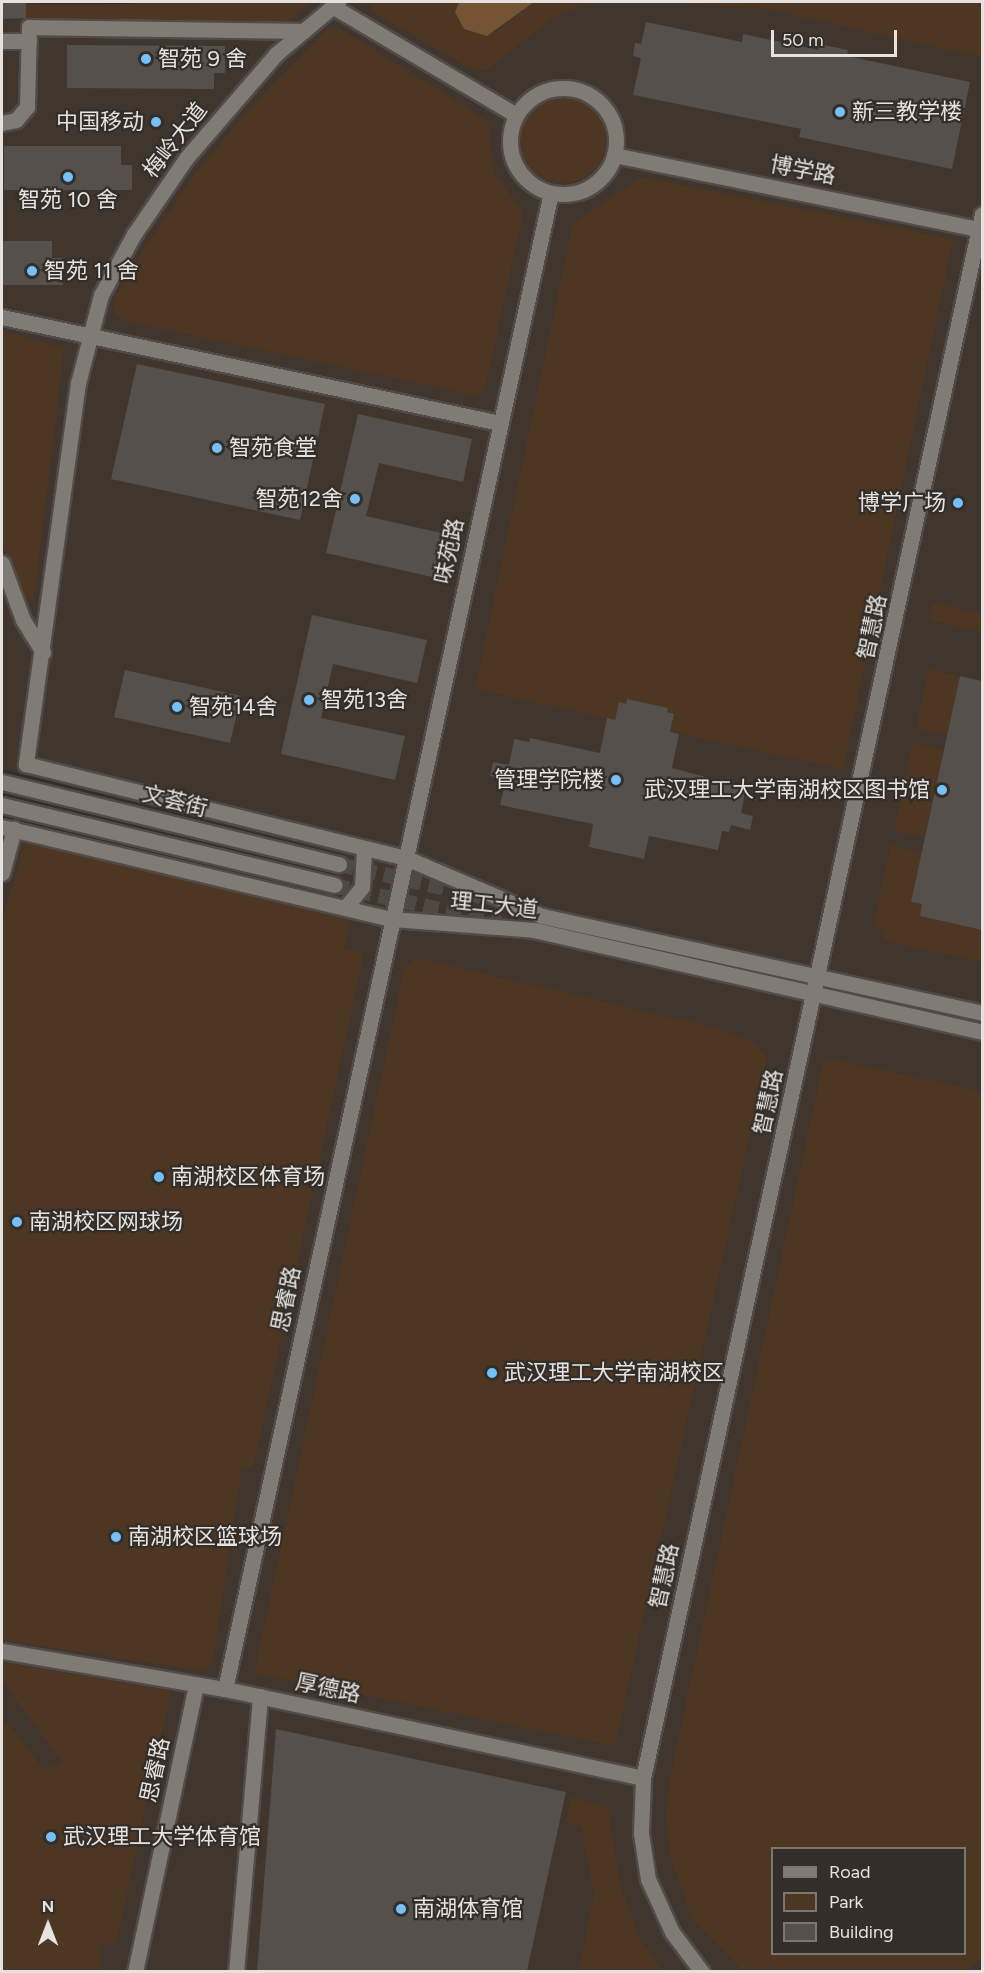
<!DOCTYPE html>
<html>
<head>
<meta charset="utf-8">
<style>
	body { margin:0 }
	#map { position:relative; width:984px; height:1973px; overflow:hidden; background:#332e2a; font-family:Figtree,"Noto Sans SC",sans-serif }
	div>[style] { position:absolute }
	[style*='--x'] { left:calc(var(--x)*1px); top:calc(var(--y)*1px); width:calc(var(--w)*1px); rotate:calc(var(--a)*1deg) }
	.built>* { inset:0; background:#40362d }
	.green>* { inset:0; background:#4d3622 }
	.round { border-radius:50% }
	.water>* { inset:0; background:#755335 }
	.building>* { inset:0; background:#55504c }
	.secondary-tunnel>* { height:15px; margin-top:-7.5px; transform-origin:0; background:repeating-linear-gradient(90deg,#4e4945 0 15px,transparent 0 23px) }
	.roads { filter:drop-shadow(2px 0 #504b48) drop-shadow(-2px 0 #504b48) drop-shadow(0 2px #504b48) drop-shadow(0 -2px #504b48) }
	.minor>* { height:15px; margin:-7.5px; padding:0 7.5px; transform-origin:7.5px; border-radius:7.5px; background:#817b76 }
	.minor>.ring { margin:-7.5px; padding:0; box-sizing:content-box; background:none; border:15px solid #817b76; border-radius:50% }
	.secondary>* { height:15px; margin:-7.5px; padding:0 7.5px; transform-origin:7.5px; border-radius:7.5px; background:#817b76 }
	.dots>* { width:16px; height:16px; translate:-50% -50%; box-sizing:border-box; border:3px solid #332e2a; border-radius:50% }
	span { translate:-50% -50%; white-space:nowrap; text-align:center; line-height:1.15; -webkit-text-stroke:4.5px #332e2a; paint-order:stroke }
	.poi-label { font-size:22px; color:#e5e2df }
	.left { translate:0 -50%; text-align:left }
	.right { translate:-100% -50%; text-align:right }
	.street-label { font-size:22px; color:#e5e2df }
	.frame { position:absolute; inset:0; border:3px solid #e5e2df; pointer-events:none }
	.legend { position:absolute; left:771px; top:1847px; width:195px; height:108px; box-sizing:border-box; background:#332e2a; border:2px solid #7a7672; margin:0; padding:8px 10px; list-style:none; font-size:18px; color:#e5e2df }
	.legend li { display:flex; align-items:center; gap:12px; height:30px }
	.legend b { width:30px; border:2px solid #7a7672 }
	.north { position:absolute; left:18px; top:1895px; width:60px; height:60px; -webkit-text-stroke:4px #332e2a; paint-order:stroke; rotate:0deg; font-size:16px; font-weight:700; line-height:24px; text-align:center; color:#e5e2df }
	.north::after { content:''; display:block; margin:auto; width:21px; height:27px; background:#e5e2df; clip-path:polygon(50% 0,100% 100%,50% 72%,0 100%) }
	.scale { position:absolute; left:771px; top:30px; width:126px; height:27px; box-sizing:border-box; border:3px solid #e5e2df; border-top:0; padding-left:8px; font-size:18px; line-height:21px; white-space:nowrap; color:#e5e2df; -webkit-text-stroke:4px #332e2a; paint-order:stroke }
</style>
</head>
<body>
<div id="map">
	<div class="built">
		<i style="clip-path:polygon(evenodd,2px 2px,97px 6px,155px 2px,982px 2px,982px 1971px,2px 1971px,2px 817px,331px 897px,341px 854px,2px 769px,2px 2px,772px 1848px,964px 1848px,964px 1954px,772px 1954px,772px 1848px)"></i>
	</div>
	<div class="green">
		<i style="clip-path:polygon(312px 2px,286px 22px,26px 19px,26px 5px)"></i>
		<i style="clip-path:polygon(371px 2px,459px 2px,496px 32px,534px 2px,592px 2px,552px 18px,486px 71px,469px 68px,372px 12px)"></i>
		<i style="clip-path:polygon(656px 2px,982px 2px,982px 57px,762px 8px)"></i>
		<i style="clip-path:polygon(328px 28px,343px 30px,488px 121px,494px 172px,523px 213px,485px 389px,479px 396px,125px 321px,114px 313px,114px 300px,131px 269px,194px 175px,253px 105px)"></i>
		<i class="round" style="left:520px;top:97px;width:86px;height:86px"></i>
		<i style="clip-path:polygon(641px 177px,953px 239px,843px 769px,670px 732px,674px 714px,667px 712px,667px 708px,627px 699px,626px 704px,619px 703px,615px 720px,475px 689px,573px 223px)"></i>
		<i style="clip-path:polygon(2px 330px,64px 349px,34px 600px,20px 599px,2px 539px)"></i>
		<i style="clip-path:polygon(933px 603px,982px 614px,982px 632px,929px 620px)"></i>
		<i style="clip-path:polygon(929px 669px,960px 676px,948px 735px,916px 728px)"></i>
		<i style="clip-path:polygon(913px 743px,944px 750px,925px 837px,894px 831px)"></i>
		<i style="clip-path:polygon(34px 842px,350px 919px,344px 949px,364px 953px,253px 1469px,242px 1468px,213px 1661px,204px 1671px,2px 1640px,2px 920px,24px 847px)"></i>
		<i style="clip-path:polygon(891px 845px,922px 852px,912px 902px,922px 904px,920px 916px,982px 930px,982px 962px,883px 941px,885px 929px,873px 926px)"></i>
		<i style="clip-path:polygon(417px 958px,716px 1028px,756px 1043px,767px 1057px,615px 1746px,254px 1673px,405px 966px)"></i>
		<i style="clip-path:polygon(evenodd,824px 1058px,982px 1091px,982px 1959px,966px 1971px,743px 1971px,692px 1918px,670px 1856px,666px 1813px,670px 1778px,824px 1058px,772px 1848px,964px 1848px,964px 1954px,772px 1954px,772px 1848px)"></i>
		<i style="clip-path:polygon(2px 1662px,171px 1691px,116px 1944px,100px 1944px,100px 1971px,2px 1971px,2px 1727px,7px 1722px,44px 1770px,62px 1762px,2px 1681px)"></i>
		<i style="clip-path:polygon(571px 1797px,608px 1808px,621px 1887px,639px 1937px,662px 1971px,579px 1971px,594px 1893px,581px 1826px,566px 1823px)"></i>
	</div>
	<div class="water">
		<i style="clip-path:polygon(459px 2px,534px 2px,487px 36px,464px 29px,455px 12px)"></i>
	</div>
	<div class="building">
		<i style="clip-path:polygon(3px 2px,26px 2px,26px 18px,2px 19px)"></i>
		<i style="clip-path:polygon(646px 22px,742px 42px,743px 34px,818px 50px,819px 44px,848px 50px,847px 56px,970px 82px,952px 169px,799px 137px,801px 129px,633px 95px,641px 58px,633px 56px,635px 43px,641px 44px)"></i>
		<i style="clip-path:polygon(67px 45px,225px 46px,225px 73px,214px 73px,214px 89px,67px 88px)"></i>
		<i style="clip-path:polygon(4px 146px,121px 146px,121px 165px,132px 165px,132px 190px,4px 190px)"></i>
		<i style="clip-path:polygon(2px 241px,52px 241px,52px 258px,62px 258px,63px 285px,2px 285px)"></i>
		<i style="clip-path:polygon(137px 364px,325px 404px,300px 520px,111px 479px)"></i>
		<i style="clip-path:polygon(358px 414px,472px 439px,463px 482px,379px 463px,366px 516px,450px 535px,441px 579px,326px 553px)"></i>
		<i style="clip-path:polygon(312px 615px,427px 640px,417px 683px,333px 664px,321px 718px,405px 736px,395px 780px,281px 754px)"></i>
		<i style="clip-path:polygon(125px 670px,241px 696px,230px 743px,114px 717px)"></i>
		<i style="clip-path:polygon(960px 676px,982px 681px,982px 930px,920px 916px,922px 904px,911px 902px)"></i>
		<i style="clip-path:polygon(627px 699px,668px 708px,667px 712px,674px 714px,670px 732px,679px 734px,672px 768px,746px 788px,741px 813px,753px 816px,750px 830px,731px 825px,729px 832px,722px 831px,718px 850px,649px 836px,644px 859px,589px 847px,593px 824px,500px 805px,506px 779px,490px 776px,493px 762px,509px 765px,514px 739px,529px 742px,530px 738px,600px 753px,607px 718px,615px 720px,619px 702px,626px 704px)"></i>
		<i style="clip-path:polygon(276px 1729px,566px 1792px,527px 1971px,257px 1971px)"></i>
	</div>
	<div class="secondary-tunnel">
		<i style="--x:339;--y:864;--w:152;--a:12.6"></i>
		<i style="--x:334;--y:885;--w:171;--a:12.8"></i>
	</div>
	<div class="roads">
		<div class="minor">
			<i style="--x:338;--y:2;--w:81;--a:140"></i>
			<i style="--x:276;--y:54;--w:136;--a:130.8"></i>
			<i style="--x:187;--y:157;--w:93;--a:124.5"></i>
			<i style="--x:134;--y:234;--w:69;--a:118.4"></i>
			<i style="--x:101;--y:295;--w:91;--a:104.6"></i>
			<i style="--x:78;--y:383;--w:385;--a:97.8"></i>
			<i style="--x:26;--y:764;--w:391;--a:13.9"></i>
			<i style="--x:406;--y:858;--w:148;--a:23.1"></i>
			<i style="--x:542;--y:916;--w:451;--a:12.4"></i>
			<i style="--x:332;--y:6;--w:214;--a:30.6"></i>
			<i style="--x:2;--y:41;--w:27;--a:0"></i>
			<i class="ring" style="left:510px;top:88px;width:91px;height:91px"></i>
			<i style="--x:2;--y:123;--w:14;--a:-12"></i>
			<i style="--x:16;--y:120;--w:17;--a:-50"></i>
			<i style="--x:27;--y:107;--w:80;--a:-88.6"></i>
			<i style="--x:29;--y:27;--w:271;--a:0.8"></i>
			<i style="--x:614;--y:155;--w:376;--a:11.5"></i>
			<i style="--x:2;--y:317;--w:509;--a:12.02"></i>
			<i style="--x:2;--y:563;--w:61;--a:69.8"></i>
			<i style="--x:23;--y:620;--w:38;--a:58"></i>
			<i style="--x:2;--y:827;--w:401;--a:13.3"></i>
			<i style="--x:392;--y:919;--w:142;--a:4.4"></i>
			<i style="--x:534;--y:930;--w:459;--a:12.8"></i>
			<i style="--x:2;--y:873;--w:46;--a:-74.7"></i>
			<i style="--x:345;--y:908;--w:27;--a:-51"></i>
			<i style="--x:362;--y:887;--w:39;--a:-87"></i>
			<i style="--x:2;--y:1651;--w:226;--a:9.7"></i>
			<i style="--x:225;--y:1689;--w:427;--a:12"></i>
			<i style="--x:225;--y:1689;--w:1531;--a:-77.71"></i>
			<i style="--x:135;--y:1972;--w:294;--a:-78"></i>
			<i style="--x:236;--y:1972;--w:277;--a:-85"></i>
			<i style="--x:702;--y:1972;--w:50;--a:-126.9"></i>
			<i style="--x:672;--y:1932;--w:58;--a:-114.4"></i>
			<i style="--x:648;--y:1879;--w:47;--a:-98.7"></i>
			<i style="--x:641;--y:1833;--w:55;--a:-87.9"></i>
			<i style="--x:643;--y:1778;--w:1600;--a:-77.77"></i>
		</div>
		<div class="secondary">
			<i style="--x:2;--y:782;--w:347;--a:13.7"></i>
			<i style="--x:2;--y:805;--w:342;--a:13.5"></i>
		</div>
	</div>
	<div class="dots">
		<i style="left:146px;top:59px;background:#75c0f6"></i>
		<i style="left:840px;top:112px;background:#75c0f6"></i>
		<i style="left:156px;top:122px;background:#75c0f6"></i>
		<i style="left:68px;top:177px;background:#75c0f6"></i>
		<i style="left:32px;top:271px;background:#75c0f6"></i>
		<i style="left:217px;top:448px;background:#75c0f6"></i>
		<i style="left:355px;top:499px;background:#75c0f6"></i>
		<i style="left:958px;top:503px;background:#75c0f6"></i>
		<i style="left:309px;top:700px;background:#75c0f6"></i>
		<i style="left:177px;top:707px;background:#75c0f6"></i>
		<i style="left:616px;top:780px;background:#75c0f6"></i>
		<i style="left:942px;top:790px;background:#75c0f6"></i>
		<i style="left:159px;top:1177px;background:#75c0f6"></i>
		<i style="left:17px;top:1222px;background:#75c0f6"></i>
		<i style="left:492px;top:1373px;background:#75c0f6"></i>
		<i style="left:116px;top:1537px;background:#75c0f6"></i>
		<i style="left:51px;top:1837px;background:#75c0f6"></i>
		<i style="left:401px;top:1909px;background:#75c0f6"></i>
	</div>
	<div class="poi-label">
		<span class="left" style="left:158px;top:59px">智苑 9 舍</span>
		<span class="left" style="left:852px;top:112px">新三教学楼</span>
		<span class="right" style="left:144px;top:122px">中国移动</span>
		<span style="left:68px;top:200px">智苑 10 舍</span>
		<span class="left" style="left:44px;top:271px">智苑 11 舍</span>
		<span class="left" style="left:229px;top:448px">智苑食堂</span>
		<span class="right" style="left:343px;top:499px">智苑12舍</span>
		<span class="right" style="left:946px;top:503px">博学广场</span>
		<span class="left" style="left:321px;top:700px">智苑13舍</span>
		<span class="left" style="left:189px;top:707px">智苑14舍</span>
		<span class="right" style="left:604px;top:780px">管理学院楼</span>
		<span class="right" style="left:930px;top:790px">武汉理工大学南湖校区图书馆</span>
		<span class="left" style="left:171px;top:1177px">南湖校区体育场</span>
		<span class="left" style="left:29px;top:1222px">南湖校区网球场</span>
		<span class="left" style="left:504px;top:1373px">武汉理工大学南湖校区</span>
		<span class="left" style="left:128px;top:1537px">南湖校区篮球场</span>
		<span class="left" style="left:63px;top:1837px">武汉理工大学体育馆</span>
		<span class="left" style="left:413px;top:1909px">南湖体育馆</span>
	</div>
	<div class="street-label">
		<span style="left:175px;top:140px;rotate:-52deg">梅岭大道</span>
		<span style="left:803px;top:170px;rotate:11deg">博学路</span>
		<span style="left:449px;top:551px;rotate:-78deg">味苑路</span>
		<span style="left:872px;top:627px;rotate:-78deg">智慧路</span>
		<span style="left:175px;top:801px;rotate:14deg">文荟街</span>
		<span style="left:494px;top:905px;rotate:6deg">理工大道</span>
		<span style="left:768px;top:1102px;rotate:-78deg">智慧路</span>
		<span style="left:286px;top:1299px;rotate:-78deg">思睿路</span>
		<span style="left:664px;top:1576px;rotate:-78deg">智慧路</span>
		<span style="left:328px;top:1688px;rotate:12deg">厚德路</span>
		<span style="left:155px;top:1770px;rotate:-78deg">思睿路</span>
	</div>
	<div class="frame"></div>
	<ul class="legend">
	<li><b style="height:8px;background:#817b76"></b>Road</li>
	<li><b style="height:16px;background:#4d3622"></b>Park</li>
	<li><b style="height:16px;background:#55504c"></b>Building</li>
	</ul>
	<div class="north">N</div>
	<div class="scale">50 m</div>
</div>
</body>
</html>
